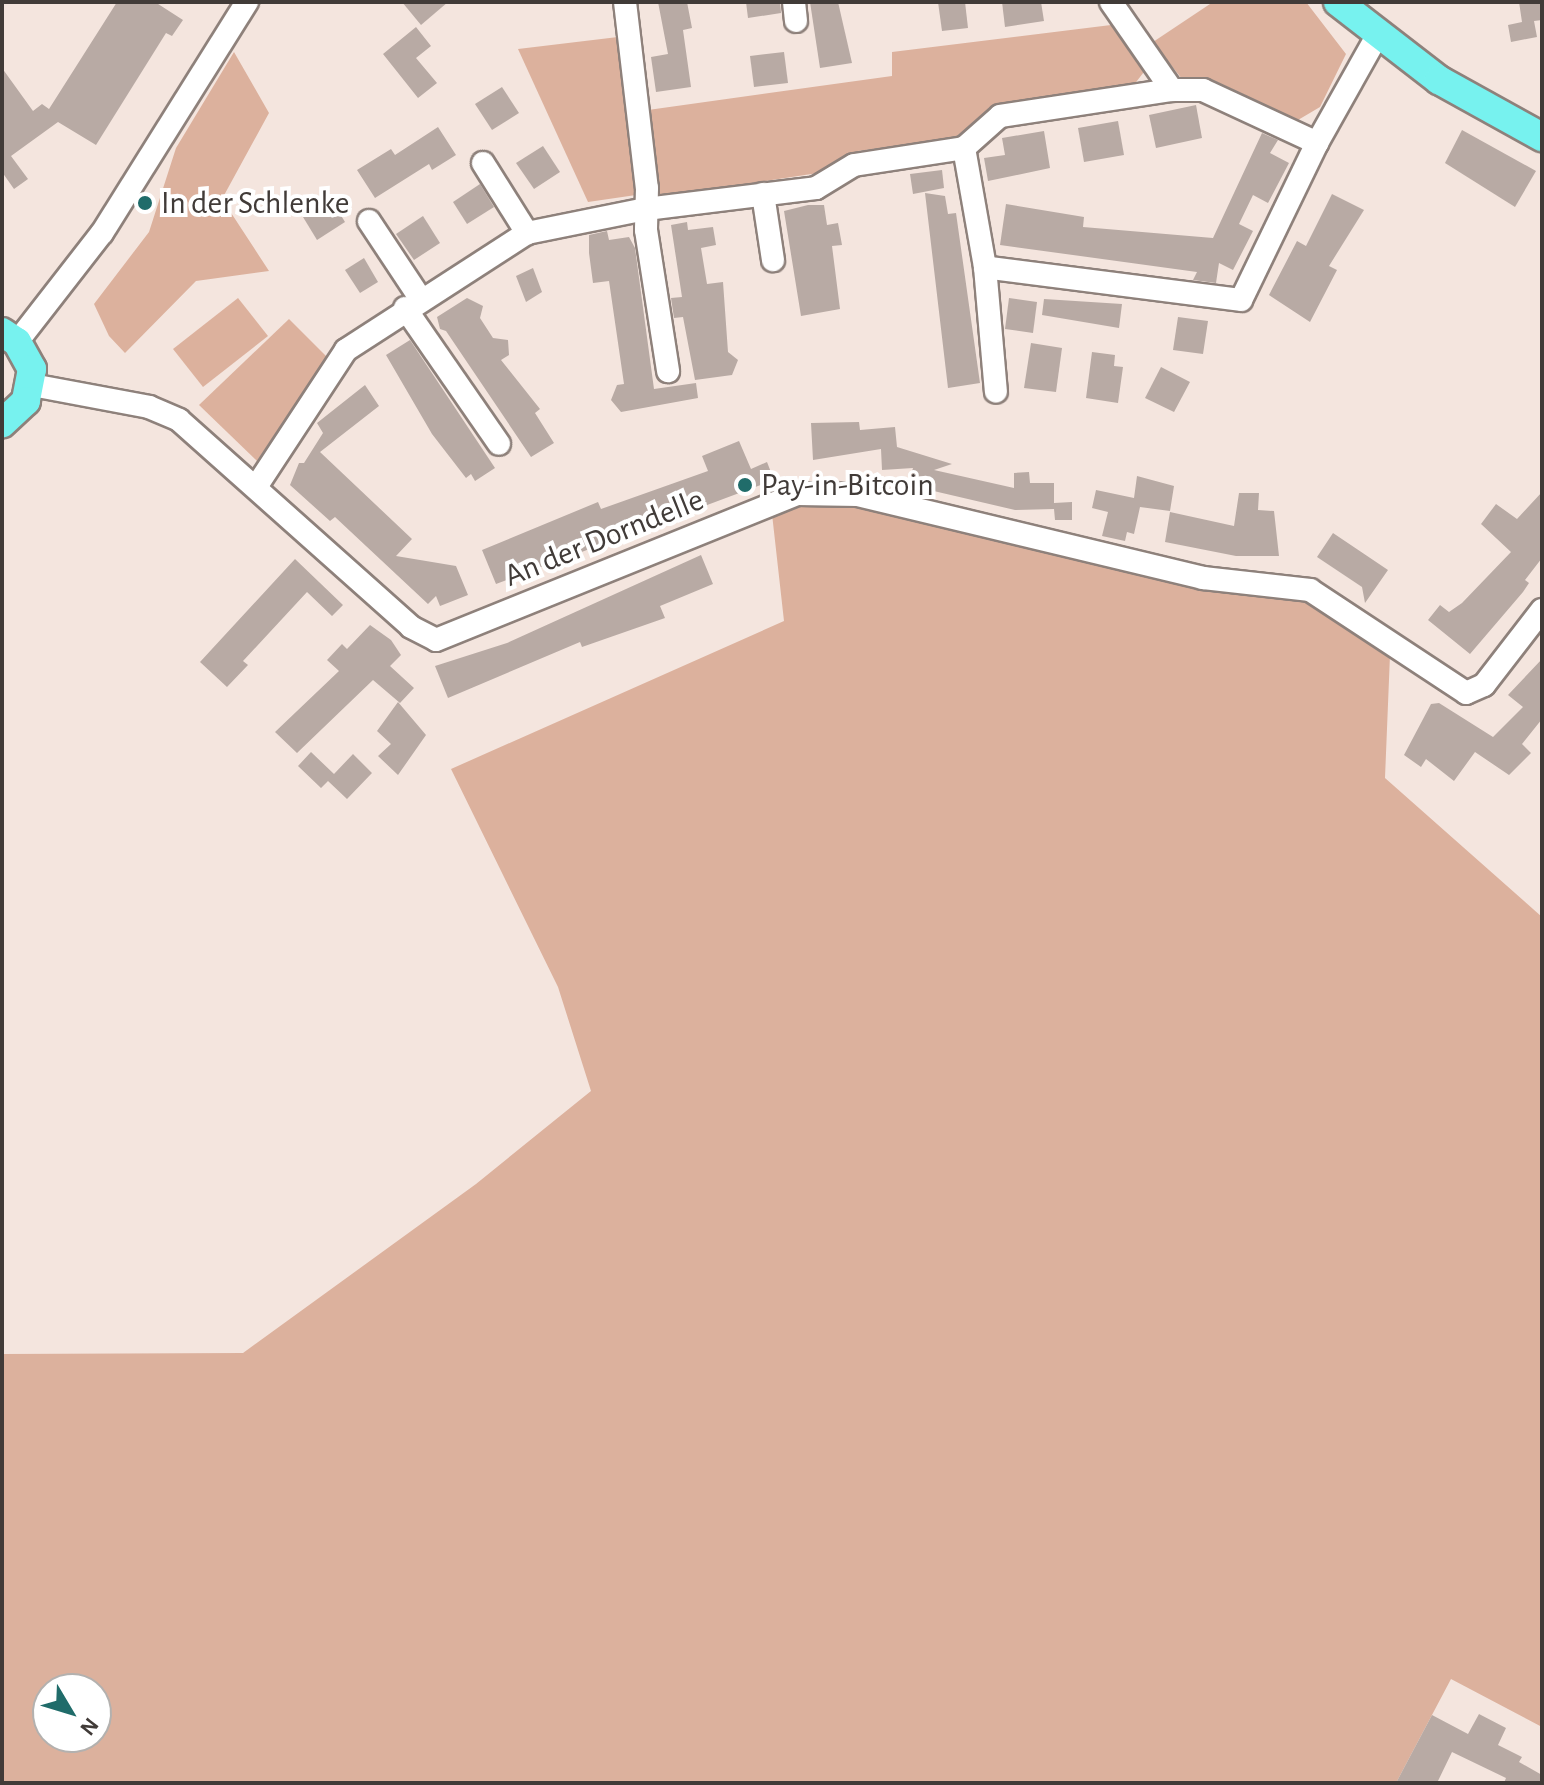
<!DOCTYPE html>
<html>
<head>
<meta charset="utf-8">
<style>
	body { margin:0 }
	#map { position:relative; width:1544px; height:1785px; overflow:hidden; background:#f4e5de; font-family:"Alegreya Sans",sans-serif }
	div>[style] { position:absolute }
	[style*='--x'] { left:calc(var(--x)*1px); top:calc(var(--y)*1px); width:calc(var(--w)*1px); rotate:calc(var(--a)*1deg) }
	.green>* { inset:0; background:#dcb19d }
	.building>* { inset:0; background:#b8aaa4 }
	.roads { filter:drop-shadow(2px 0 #8e817b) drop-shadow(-2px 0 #8e817b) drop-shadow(0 2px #8e817b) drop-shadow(0 -2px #8e817b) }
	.minor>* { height:22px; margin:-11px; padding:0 11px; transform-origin:11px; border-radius:11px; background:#fff }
	.major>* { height:28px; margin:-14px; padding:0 14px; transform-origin:14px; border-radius:14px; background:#77f2ef }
	.dots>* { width:22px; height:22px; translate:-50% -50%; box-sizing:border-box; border:4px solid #fff; border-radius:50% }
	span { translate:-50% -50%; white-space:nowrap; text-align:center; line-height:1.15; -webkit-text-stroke:8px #fff; paint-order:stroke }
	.poi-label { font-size:32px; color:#413b38 }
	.left { translate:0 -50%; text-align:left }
	.street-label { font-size:32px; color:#413b38 }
	.frame { position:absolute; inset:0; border:4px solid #413b38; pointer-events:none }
	.north { position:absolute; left:32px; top:1673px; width:80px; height:80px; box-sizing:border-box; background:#fff; border:2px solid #b3b1af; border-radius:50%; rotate:128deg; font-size:22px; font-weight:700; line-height:32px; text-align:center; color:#413b38 }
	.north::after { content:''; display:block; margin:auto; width:28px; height:36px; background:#206c6a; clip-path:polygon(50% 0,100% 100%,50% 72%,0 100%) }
</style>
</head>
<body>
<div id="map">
	<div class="green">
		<i style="clip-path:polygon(1213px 2px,1306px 2px,1346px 54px,1320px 107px,1298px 120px,1215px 81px,1182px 79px,1153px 42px)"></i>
		<i style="clip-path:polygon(1111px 25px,1147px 68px,1133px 86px,993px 110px,954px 138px,858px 151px,818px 173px,659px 197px,648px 110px,892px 76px,892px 52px)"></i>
		<i style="clip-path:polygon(618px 37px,636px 195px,588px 202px,518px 49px)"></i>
		<i style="clip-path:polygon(234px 52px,269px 113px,222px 199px,269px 271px,196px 281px,125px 353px,109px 336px,94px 304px,149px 232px,176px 148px)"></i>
		<i style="clip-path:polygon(238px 298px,268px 336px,203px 387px,173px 349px)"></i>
		<i style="clip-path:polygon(289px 319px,327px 357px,257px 461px,199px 405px)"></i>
		<i style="clip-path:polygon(evenodd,798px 494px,1312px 601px,1390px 655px,1385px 778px,1542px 917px,1542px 1727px,1451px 1679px,1396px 1783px,2px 1783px,2px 1354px,243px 1353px,476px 1184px,591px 1091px,558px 987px,451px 769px,784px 621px,771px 505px,798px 494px,48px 1689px,96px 1689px,96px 1737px,48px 1737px,48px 1689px)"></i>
	</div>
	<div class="building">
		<i style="clip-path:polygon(117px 2px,155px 2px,183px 20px,172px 36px,166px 33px,96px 145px,58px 122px,11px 156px,28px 179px,14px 189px,2px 172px,2px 68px,33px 111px,42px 104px,49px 109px)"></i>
		<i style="clip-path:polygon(402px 2px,448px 2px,421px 25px)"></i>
		<i style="clip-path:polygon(658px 2px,687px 2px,692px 28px,683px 30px,691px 87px,656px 92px,651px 57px,668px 54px)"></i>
		<i style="clip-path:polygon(746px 2px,780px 2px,781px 13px,748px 18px)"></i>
		<i style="clip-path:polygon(810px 2px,838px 2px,852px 63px,820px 68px)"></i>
		<i style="clip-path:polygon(938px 2px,965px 2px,968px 28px,942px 31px)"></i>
		<i style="clip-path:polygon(1002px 2px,1041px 2px,1044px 21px,1005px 27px)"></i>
		<i style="clip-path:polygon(1519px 2px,1542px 2px,1542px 20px,1534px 21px,1537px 37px,1511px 42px,1508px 25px,1522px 22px)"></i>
		<i style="clip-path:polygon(416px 27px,431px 46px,416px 58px,437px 83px,418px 98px,383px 54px)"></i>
		<i style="clip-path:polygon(784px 52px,788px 83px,754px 87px,750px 56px)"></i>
		<i style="clip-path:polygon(502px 87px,519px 113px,492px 130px,475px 104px)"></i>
		<i style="clip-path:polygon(1196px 105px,1202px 138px,1156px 148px,1149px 115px)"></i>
		<i style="clip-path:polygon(1118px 121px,1124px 155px,1084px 162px,1078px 128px)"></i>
		<i style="clip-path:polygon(438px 127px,456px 155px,432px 170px,429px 164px,375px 198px,357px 170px,391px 149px,395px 155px)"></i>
		<i style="clip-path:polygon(1462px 130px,1536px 171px,1515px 207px,1445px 163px)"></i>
		<i style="clip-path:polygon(1044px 131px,1050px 168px,988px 181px,984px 158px,1005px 155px,1002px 138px)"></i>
		<i style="clip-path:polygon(1262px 133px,1278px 140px,1270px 153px,1289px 163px,1268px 203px,1253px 195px,1239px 224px,1253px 231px,1233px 270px,1219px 263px,1216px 283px,1193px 280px,1197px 272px,1000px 245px,1006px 204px,1084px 217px,1083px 227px,1213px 238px)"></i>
		<i style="clip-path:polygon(543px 146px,560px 172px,534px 189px,516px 163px)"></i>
		<i style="clip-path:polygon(942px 170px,944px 188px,913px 194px,910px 174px)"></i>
		<i style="clip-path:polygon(480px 184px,494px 207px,467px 224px,453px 202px)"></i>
		<i style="clip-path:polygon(925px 193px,945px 196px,948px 214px,956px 213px,980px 383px,948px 388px)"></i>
		<i style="clip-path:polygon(1332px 194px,1364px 210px,1329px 266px,1337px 270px,1310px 322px,1269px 295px,1297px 241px,1306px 246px)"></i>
		<i style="clip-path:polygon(331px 199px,345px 222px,317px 240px,303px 217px)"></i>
		<i style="clip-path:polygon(808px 205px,824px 205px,827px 225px,838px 223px,842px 245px,832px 246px,840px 309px,801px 316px,784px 211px)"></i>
		<i style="clip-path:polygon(423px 216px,440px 243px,414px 260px,396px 234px)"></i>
		<i style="clip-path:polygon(687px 222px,688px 230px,713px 227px,716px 245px,701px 248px,707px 284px,723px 282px,728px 352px,738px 360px,732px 375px,695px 380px,683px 317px,674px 318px,671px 298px,682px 297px,671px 225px)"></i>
		<i style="clip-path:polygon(607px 231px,609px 240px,629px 237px,635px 248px,654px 389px,696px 383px,698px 398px,621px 412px,611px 400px,617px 385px,624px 384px,609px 281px,593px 283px,589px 253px,589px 235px)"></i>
		<i style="clip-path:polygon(364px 258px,378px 282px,360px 293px,345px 270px)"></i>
		<i style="clip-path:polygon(533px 268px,542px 292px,526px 302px,516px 276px)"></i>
		<i style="clip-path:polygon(467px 298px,483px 306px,480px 318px,493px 338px,508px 340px,509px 355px,501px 360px,540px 409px,535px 413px,554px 443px,531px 457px,446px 331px,440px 329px,437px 317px)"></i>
		<i style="clip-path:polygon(1009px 298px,1037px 302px,1033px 333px,1005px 329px)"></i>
		<i style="clip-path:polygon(1044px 299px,1122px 304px,1119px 328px,1042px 315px)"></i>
		<i style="clip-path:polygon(1178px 317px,1208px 321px,1203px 354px,1173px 350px)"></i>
		<i style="clip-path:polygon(410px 340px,495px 468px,475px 481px,471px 474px,466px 478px,432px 434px,386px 355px)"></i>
		<i style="clip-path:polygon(1031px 343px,1062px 348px,1056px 392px,1024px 388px)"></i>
		<i style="clip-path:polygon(1092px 352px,1115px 355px,1114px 366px,1123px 367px,1118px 403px,1086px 398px)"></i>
		<i style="clip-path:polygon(1161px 367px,1190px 382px,1174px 412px,1145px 398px)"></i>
		<i style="clip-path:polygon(365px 385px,379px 406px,320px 452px,412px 539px,396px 556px,456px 566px,468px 595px,440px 606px,436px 596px,428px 604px,335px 517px,330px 521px,290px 485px,299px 463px,304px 463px,323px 433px,317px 423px)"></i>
		<i style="clip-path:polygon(859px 422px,860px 430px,895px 427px,897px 447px,952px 464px,934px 470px,1014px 488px,1014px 473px,1029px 472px,1030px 483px,1054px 483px,1054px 503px,1072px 502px,1072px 520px,1055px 520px,1054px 509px,1015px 510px,908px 485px,913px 468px,882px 470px,881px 449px,813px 460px,811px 423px)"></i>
		<i style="clip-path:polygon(739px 441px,751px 469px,767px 462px,774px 480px,496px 584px,482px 550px,598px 502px,601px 509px,708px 471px,702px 456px)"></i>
		<i style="clip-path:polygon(1137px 476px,1174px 486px,1170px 511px,1140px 507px,1134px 534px,1127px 532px,1125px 541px,1102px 536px,1108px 512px,1092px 508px,1096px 490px,1134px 498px)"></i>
		<i style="clip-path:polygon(1542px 492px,1542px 558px,1525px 580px,1529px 583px,1523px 592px,1470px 654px,1428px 620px,1440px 605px,1449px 612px,1462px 603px,1511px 552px,1481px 524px,1496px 504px,1517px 519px)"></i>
		<i style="clip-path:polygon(1239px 493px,1259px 493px,1258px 510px,1274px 511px,1279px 556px,1236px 556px,1165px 542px,1170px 512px,1234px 526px)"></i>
		<i style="clip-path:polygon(1333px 533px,1388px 570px,1365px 603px,1362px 587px,1317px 557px)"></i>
		<i style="clip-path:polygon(701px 555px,713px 584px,660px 606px,665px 618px,582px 647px,580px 642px,448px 698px,435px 666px,507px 643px)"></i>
		<i style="clip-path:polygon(295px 559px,343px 605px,332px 616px,307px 592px,243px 661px,248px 665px,227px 687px,200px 662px)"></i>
		<i style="clip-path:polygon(370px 625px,391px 640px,401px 655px,390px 666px,414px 688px,400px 703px,373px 680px,297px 753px,275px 732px,339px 671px,327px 660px,342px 644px,347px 649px)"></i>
		<i style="clip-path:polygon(1542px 659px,1542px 719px,1522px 744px,1531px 753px,1509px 775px,1475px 752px,1454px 781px,1426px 759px,1421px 767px,1404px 755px,1431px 704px,1439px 703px,1493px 737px,1523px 707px,1508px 695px)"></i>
		<i style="clip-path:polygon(398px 702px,426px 735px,398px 775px,378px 756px,391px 744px,377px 731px)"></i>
		<i style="clip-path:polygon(311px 752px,334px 774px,353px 754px,372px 773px,347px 799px,328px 781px,321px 788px,298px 766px)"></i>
		<i style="clip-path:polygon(1479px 1714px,1506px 1728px,1498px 1745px,1522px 1757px,1519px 1762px,1542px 1775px,1542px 1783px,1504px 1783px,1506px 1778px,1452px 1752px,1437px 1783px,1396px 1783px,1432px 1715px,1468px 1734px)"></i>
	</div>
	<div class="roads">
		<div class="minor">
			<i style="--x:625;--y:2;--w:187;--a:83.3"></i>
			<i style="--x:647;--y:188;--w:42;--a:91.4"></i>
			<i style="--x:646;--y:230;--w:143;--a:81.1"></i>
			<i style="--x:794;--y:2;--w:19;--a:84"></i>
			<i style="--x:1111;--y:2;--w:107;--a:55.3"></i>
			<i style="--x:1317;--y:143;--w:123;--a:-60.7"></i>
			<i style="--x:483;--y:163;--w:83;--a:57.8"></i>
			<i style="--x:763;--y:194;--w:67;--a:81.4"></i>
			<i style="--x:369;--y:221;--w:92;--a:56.5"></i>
			<i style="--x:985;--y:267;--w:125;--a:85"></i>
			<i style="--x:405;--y:308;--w:165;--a:55.3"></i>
			<i style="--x:17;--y:342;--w:138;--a:-52.1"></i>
			<i style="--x:102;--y:233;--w:273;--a:-57.9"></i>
			<i style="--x:32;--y:385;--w:119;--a:10.6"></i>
			<i style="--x:149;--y:407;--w:33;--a:23"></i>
			<i style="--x:179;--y:420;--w:311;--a:41.7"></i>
			<i style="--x:411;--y:627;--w:28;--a:27"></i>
			<i style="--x:436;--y:640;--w:390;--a:-22"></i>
			<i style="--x:798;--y:494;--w:60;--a:1"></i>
			<i style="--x:858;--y:495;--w:355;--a:13.5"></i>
			<i style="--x:1203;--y:578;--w:108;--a:6.4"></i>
			<i style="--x:1310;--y:590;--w:187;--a:33.4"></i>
			<i style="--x:1466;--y:693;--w:20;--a:-24"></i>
			<i style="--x:1484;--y:685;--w:95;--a:-52.3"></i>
			<i style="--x:256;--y:487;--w:164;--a:-56.7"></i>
			<i style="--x:346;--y:350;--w:216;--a:-32.9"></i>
			<i style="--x:527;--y:233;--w:121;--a:-11.4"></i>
			<i style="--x:646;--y:209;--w:171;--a:-7"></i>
			<i style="--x:816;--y:188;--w:44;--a:-31.2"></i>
			<i style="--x:854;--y:165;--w:111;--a:-8.8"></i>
			<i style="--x:964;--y:148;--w:48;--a:-41.6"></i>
			<i style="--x:1000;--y:116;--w:174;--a:-8.6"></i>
			<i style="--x:1172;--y:90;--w:31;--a:0"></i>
			<i style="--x:1203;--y:90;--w:126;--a:24.9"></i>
			<i style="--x:1317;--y:143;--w:174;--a:115.8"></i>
			<i style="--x:1241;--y:300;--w:258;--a:-172.7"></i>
			<i style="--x:985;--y:267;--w:121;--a:-100"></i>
		</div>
		<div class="major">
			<i style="--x:1338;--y:2;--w:128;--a:37.7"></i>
			<i style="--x:1439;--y:80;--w:118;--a:29"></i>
			<i style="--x:2;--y:332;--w:18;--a:34"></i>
			<i style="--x:17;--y:342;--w:31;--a:61"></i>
			<i style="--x:32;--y:369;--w:33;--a:101"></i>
			<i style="--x:26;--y:401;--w:33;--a:137"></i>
		</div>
	</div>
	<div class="dots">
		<i style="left:145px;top:203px;background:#206c6a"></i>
		<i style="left:745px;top:485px;background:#206c6a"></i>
	</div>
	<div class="poi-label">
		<span class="left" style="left:161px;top:203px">In der Schlenke</span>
		<span class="left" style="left:761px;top:485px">Pay-in-Bitcoin</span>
	</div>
	<div class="street-label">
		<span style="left:604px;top:538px;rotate:-22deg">An der Dorndelle</span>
	</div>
	<div class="frame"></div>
	<div class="north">N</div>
</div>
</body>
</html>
